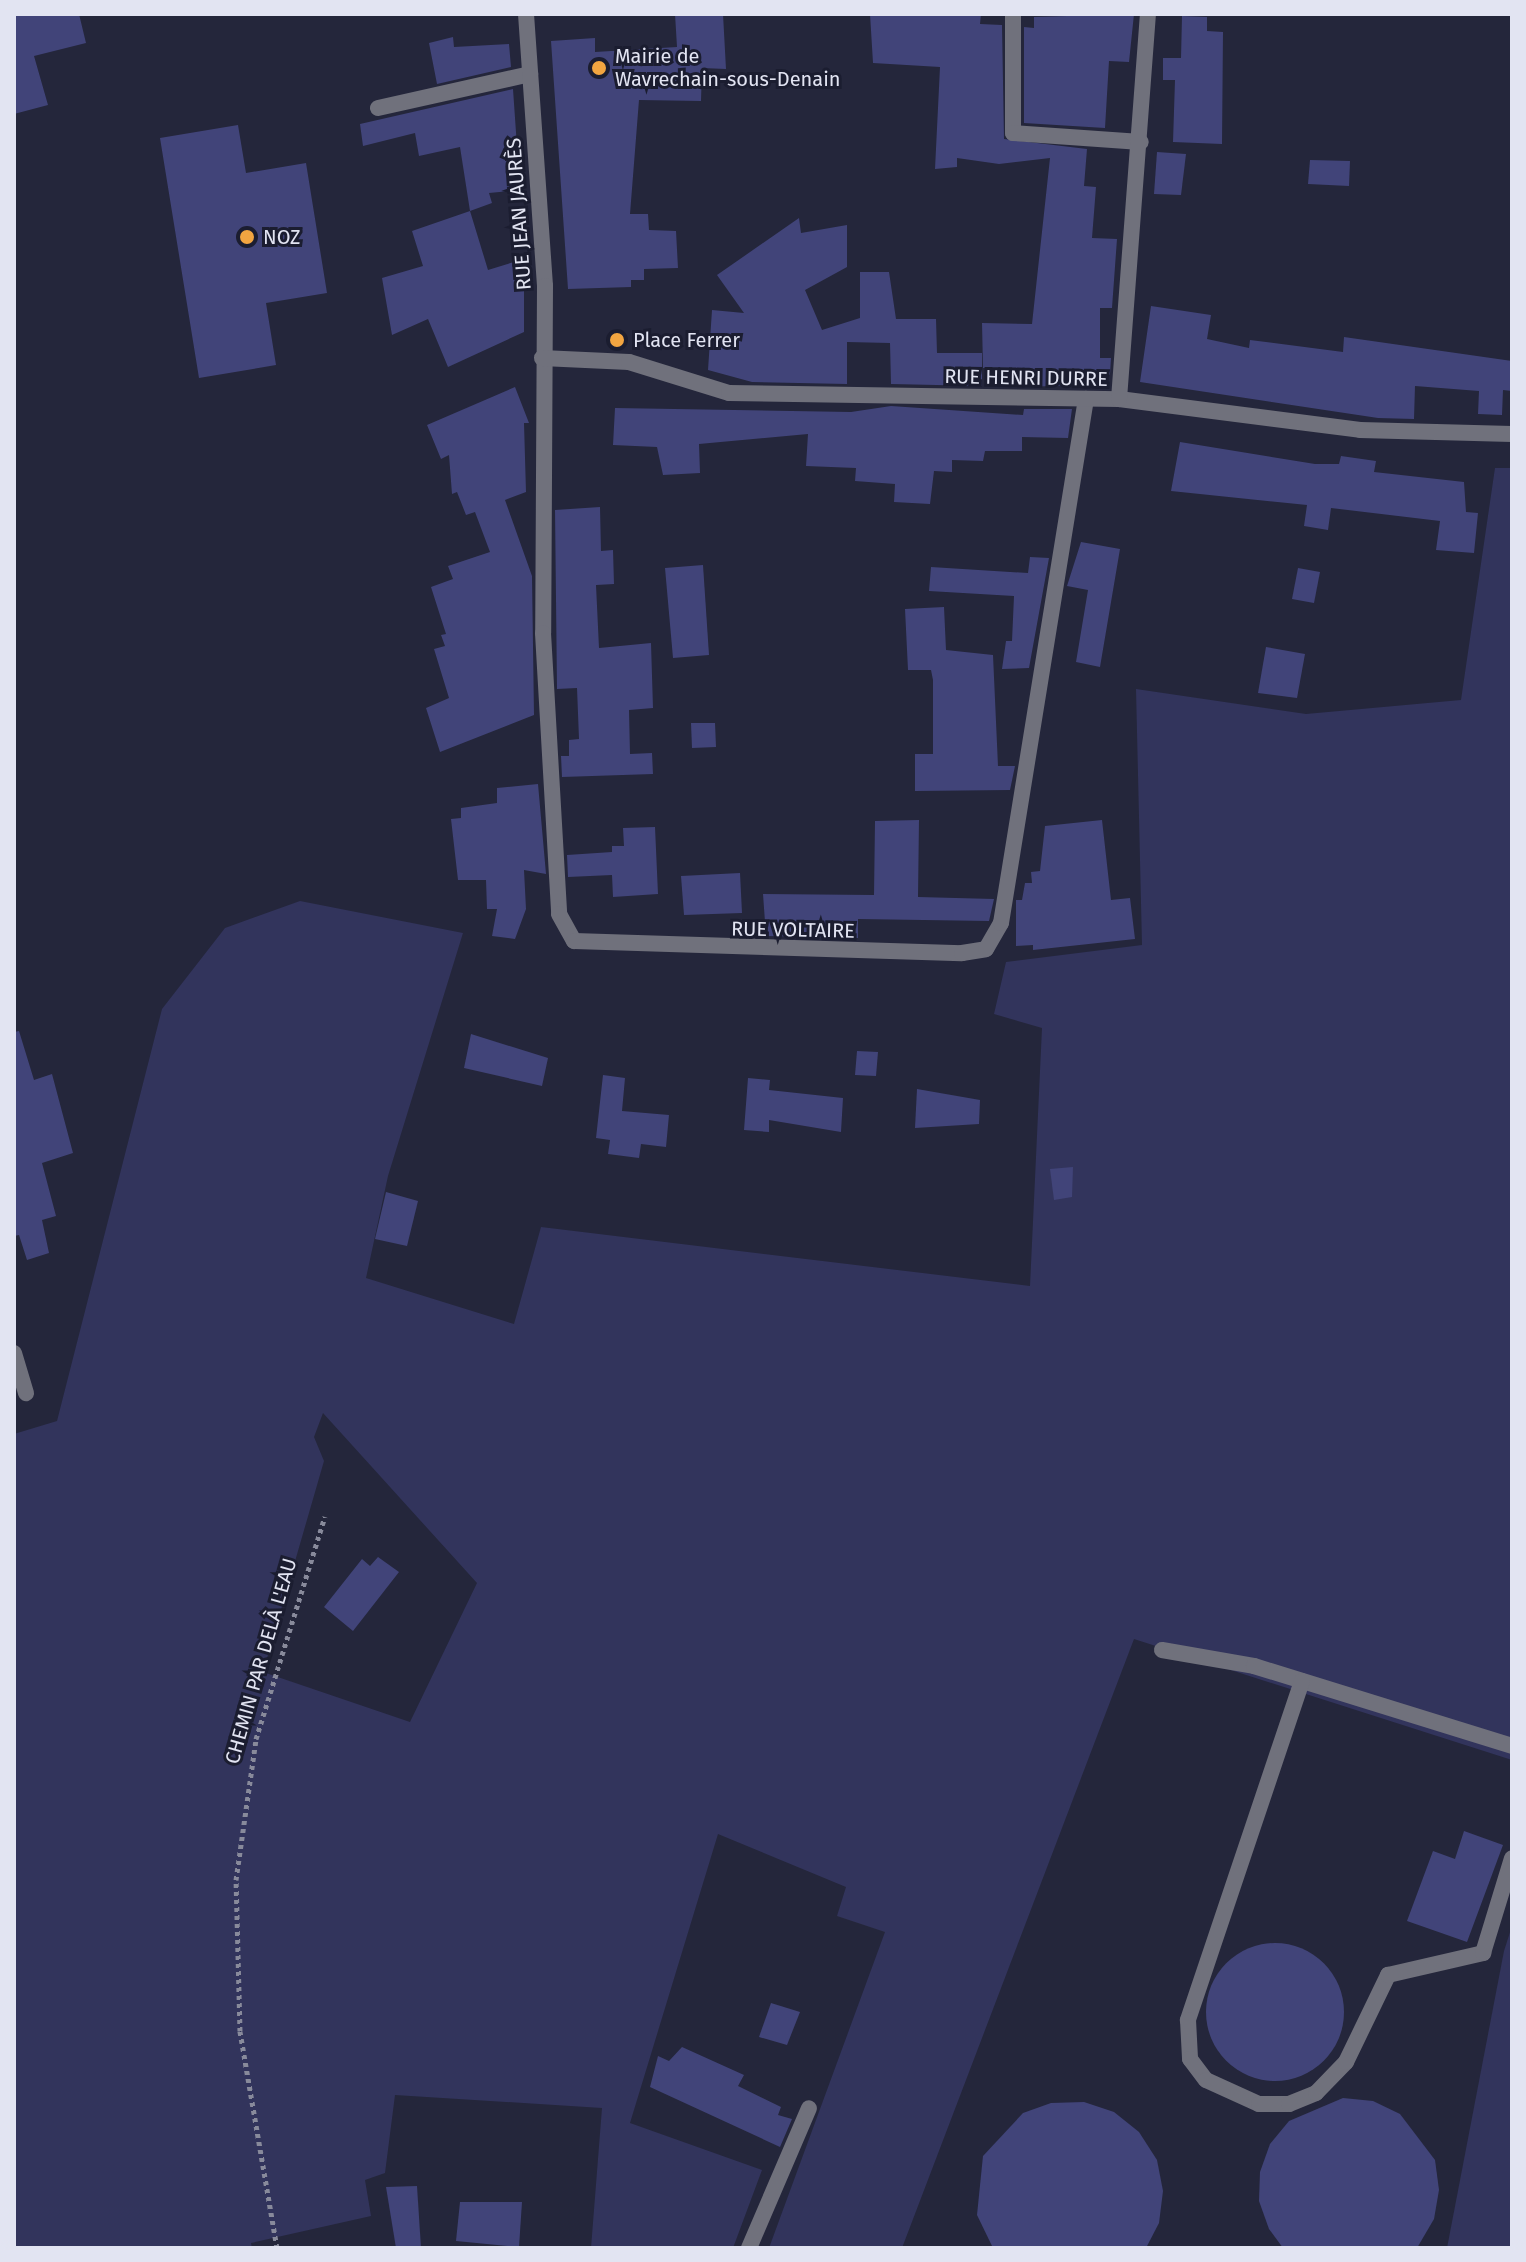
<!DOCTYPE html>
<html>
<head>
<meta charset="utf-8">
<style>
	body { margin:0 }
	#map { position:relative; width:1526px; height:2262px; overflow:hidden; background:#24263b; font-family:"Fira Sans",sans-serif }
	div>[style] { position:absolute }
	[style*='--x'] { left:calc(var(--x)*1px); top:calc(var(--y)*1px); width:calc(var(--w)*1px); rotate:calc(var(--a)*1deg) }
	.green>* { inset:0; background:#32345c }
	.building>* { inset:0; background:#414479 }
	.round { border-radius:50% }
	.path>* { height:5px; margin-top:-2.5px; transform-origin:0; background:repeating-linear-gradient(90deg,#888a9b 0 4px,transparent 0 8px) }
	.service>* { height:16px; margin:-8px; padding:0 8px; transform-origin:8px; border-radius:8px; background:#70717c }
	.minor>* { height:16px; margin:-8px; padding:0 8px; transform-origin:8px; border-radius:8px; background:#70717c }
	.dots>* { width:22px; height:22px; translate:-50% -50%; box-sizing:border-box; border:4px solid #1b1d30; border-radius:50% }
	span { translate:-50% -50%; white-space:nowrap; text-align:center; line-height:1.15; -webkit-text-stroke:6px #1b1d30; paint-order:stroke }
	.poi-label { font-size:20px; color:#e2e4f2 }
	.left { translate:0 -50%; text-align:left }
	.street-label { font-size:20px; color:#e2e4f2 }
	.frame { position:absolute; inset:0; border:16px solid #e2e4f2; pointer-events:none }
</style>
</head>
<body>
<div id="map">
	<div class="green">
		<i style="clip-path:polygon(evenodd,1495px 468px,1512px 468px,1512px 1760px,1134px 1639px,902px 2248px,769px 2248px,885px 1932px,837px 1916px,846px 1887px,718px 1834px,630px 2123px,762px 2170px,733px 2248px,591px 2248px,602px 2108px,395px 2095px,385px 2173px,365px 2180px,371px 2216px,251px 2243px,252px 2248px,14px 2248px,14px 1434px,57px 1421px,162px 1009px,225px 928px,300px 901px,463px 933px,388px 1176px,366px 1278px,514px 1324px,541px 1227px,1030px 1286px,1042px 1028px,994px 1014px,1006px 962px,1142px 945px,1136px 689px,1306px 714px,1461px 700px,1495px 468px,323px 1413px,477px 1583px,410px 1722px,263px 1672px,324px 1461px,314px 1437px,323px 1413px)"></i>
		<i style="clip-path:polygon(1512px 1926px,1512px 2248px,1447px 2248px,1504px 1951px)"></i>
	</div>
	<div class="building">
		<i style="clip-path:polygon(14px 14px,79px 14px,86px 43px,34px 56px,48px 105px,14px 114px)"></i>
		<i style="clip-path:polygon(675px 14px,723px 14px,726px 69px,702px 68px,701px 101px,639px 100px,630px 214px,648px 214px,649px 230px,676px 231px,678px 268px,644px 269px,644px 280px,631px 280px,631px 287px,568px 289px,551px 41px,595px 38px,595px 52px,677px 47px)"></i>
		<i style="clip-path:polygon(870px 14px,981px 14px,980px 24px,1002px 25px,1004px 139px,1087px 149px,1084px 186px,1096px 187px,1092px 238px,1117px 239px,1112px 308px,1100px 308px,1100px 358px,1111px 358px,1110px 374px,1100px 384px,1026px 387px,1028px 368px,983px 368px,982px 323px,1032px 324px,1050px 158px,999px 164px,957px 158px,957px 167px,935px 169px,940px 67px,873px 63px)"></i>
		<i style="clip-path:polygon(1134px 14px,1129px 62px,1109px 61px,1105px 128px,1024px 123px,1024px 27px,1034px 28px,1034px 17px)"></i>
		<i style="clip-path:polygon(1182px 16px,1207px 17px,1207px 31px,1223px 32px,1222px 144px,1173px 142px,1175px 80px,1163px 80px,1163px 58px,1181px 58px)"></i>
		<i style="clip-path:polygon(453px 37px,454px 47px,509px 44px,511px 67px,437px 84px,429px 43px)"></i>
		<i style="clip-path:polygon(513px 89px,520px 190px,489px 193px,492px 203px,470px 211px,460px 147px,419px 156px,415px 133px,363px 146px,360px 124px)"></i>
		<i style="clip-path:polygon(238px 125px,246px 173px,306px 163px,327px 293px,266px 303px,276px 365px,199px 378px,160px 138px)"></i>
		<i style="clip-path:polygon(1157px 152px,1186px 154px,1181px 195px,1154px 194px)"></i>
		<i style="clip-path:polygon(1310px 160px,1350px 161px,1349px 186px,1308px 184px)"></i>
		<i style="clip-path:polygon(470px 211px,488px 270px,514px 262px,524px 290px,524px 332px,448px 367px,428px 319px,392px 335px,382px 278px,423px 266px,412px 231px)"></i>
		<i style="clip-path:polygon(799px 218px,801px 233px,847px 225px,847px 267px,805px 290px,822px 330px,860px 318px,860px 272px,889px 272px,896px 319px,936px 319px,937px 353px,982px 353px,982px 386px,891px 384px,890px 343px,847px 342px,847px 384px,752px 382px,708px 370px,712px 310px,744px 313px,717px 275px)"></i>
		<i style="clip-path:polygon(1151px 306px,1211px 315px,1207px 339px,1249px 348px,1250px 340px,1343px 352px,1344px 337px,1512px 361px,1512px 391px,1503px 390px,1502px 415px,1478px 414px,1479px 391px,1415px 386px,1414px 419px,1378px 418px,1140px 382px)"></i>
		<i style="clip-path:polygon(515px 387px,529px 423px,524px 423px,526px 492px,505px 500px,532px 576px,534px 715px,440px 752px,426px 708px,449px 698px,434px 649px,445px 646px,441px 635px,446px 634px,431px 587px,453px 579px,448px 566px,490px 552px,475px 512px,466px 515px,457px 492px,452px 494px,449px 455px,441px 459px,427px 425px)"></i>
		<i style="clip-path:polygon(891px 406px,1023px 415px,1024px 409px,1072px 409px,1068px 438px,1022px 437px,1022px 451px,985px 451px,983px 461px,952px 460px,952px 472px,934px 471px,930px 504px,894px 502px,895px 484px,855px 481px,856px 468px,806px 466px,808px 434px,699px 444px,700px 473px,663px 475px,657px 447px,613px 445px,615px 408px,851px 412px)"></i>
		<i style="clip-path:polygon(1180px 442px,1315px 464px,1339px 464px,1341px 456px,1376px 461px,1374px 472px,1464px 482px,1466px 512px,1478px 513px,1474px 553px,1436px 550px,1440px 521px,1331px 508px,1328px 530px,1304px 526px,1307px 505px,1171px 491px)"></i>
		<i style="clip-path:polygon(600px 507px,601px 551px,613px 550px,614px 584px,596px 585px,599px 648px,651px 643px,653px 708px,629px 710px,630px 754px,652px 753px,653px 774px,562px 777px,561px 756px,569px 756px,569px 740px,579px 739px,577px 688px,557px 689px,555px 510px)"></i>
		<i style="clip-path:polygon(1081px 542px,1120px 549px,1100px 667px,1076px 662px,1088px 590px,1067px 586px)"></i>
		<i style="clip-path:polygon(1030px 557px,1049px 558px,1029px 668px,1002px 669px,1006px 641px,1012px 641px,1014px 596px,929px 591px,931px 567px,1028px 573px)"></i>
		<i style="clip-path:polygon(703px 565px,709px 655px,673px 658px,665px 568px)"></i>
		<i style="clip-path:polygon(1298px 568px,1320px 572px,1314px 603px,1292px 599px)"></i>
		<i style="clip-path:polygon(944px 607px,946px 650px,993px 655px,998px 766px,1015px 766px,1010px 790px,915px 791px,915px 754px,933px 754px,933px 680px,931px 670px,908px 670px,905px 609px)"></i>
		<i style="clip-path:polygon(1266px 647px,1305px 654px,1297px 698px,1258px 693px)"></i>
		<i style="clip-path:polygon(691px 723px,715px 723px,716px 747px,692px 748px)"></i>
		<i style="clip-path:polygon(538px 784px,546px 874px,524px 870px,526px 909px,515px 939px,492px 936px,497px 909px,487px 909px,486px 880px,458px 880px,451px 819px,461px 818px,461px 808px,497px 803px,497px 788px)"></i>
		<i style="clip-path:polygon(919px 820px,918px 897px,994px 899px,989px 921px,858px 919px,858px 938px,766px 936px,763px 894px,874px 895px,875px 821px)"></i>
		<i style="clip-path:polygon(1102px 820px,1111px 900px,1130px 898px,1135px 939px,1033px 950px,1033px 945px,1016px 946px,1016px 900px,1022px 900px,1025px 883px,1032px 883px,1031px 872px,1040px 871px,1045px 826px)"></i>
		<i style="clip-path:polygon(655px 827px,658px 894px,613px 897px,612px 875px,568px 877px,567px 855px,612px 852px,612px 846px,624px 846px,623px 828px)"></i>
		<i style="clip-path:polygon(740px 873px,742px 913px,684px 915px,681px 876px)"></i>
		<i style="clip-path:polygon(19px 1031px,34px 1080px,52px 1074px,73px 1153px,42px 1163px,56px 1216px,42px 1220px,49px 1253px,27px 1260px,19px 1235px,14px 1236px,14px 1032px)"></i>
		<i style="clip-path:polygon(471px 1034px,548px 1058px,542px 1086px,464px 1068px)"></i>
		<i style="clip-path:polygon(857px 1051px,878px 1052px,876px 1076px,855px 1075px)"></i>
		<i style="clip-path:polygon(603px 1075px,625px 1078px,622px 1111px,669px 1115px,666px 1147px,641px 1144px,639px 1158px,608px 1154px,610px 1140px,596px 1138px)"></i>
		<i style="clip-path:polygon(748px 1078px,770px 1080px,769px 1090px,843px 1098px,841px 1132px,769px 1120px,769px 1132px,744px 1130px)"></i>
		<i style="clip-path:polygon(917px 1089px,980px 1100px,979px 1124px,915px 1128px)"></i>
		<i style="clip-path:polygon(1073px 1167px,1072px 1197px,1054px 1200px,1050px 1169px)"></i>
		<i style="clip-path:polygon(386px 1192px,418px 1201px,407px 1246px,375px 1239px)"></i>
		<i style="clip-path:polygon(378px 1557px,399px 1572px,353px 1631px,324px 1607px,362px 1559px,370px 1566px)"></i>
		<i style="clip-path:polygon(1464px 1831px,1503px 1845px,1467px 1942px,1407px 1921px,1433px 1851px,1455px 1859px)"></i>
		<i class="round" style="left:1206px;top:1943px;width:138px;height:138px"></i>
		<i style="clip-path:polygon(771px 2003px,800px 2012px,787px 2045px,759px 2037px)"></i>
		<i style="clip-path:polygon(682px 2047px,744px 2075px,738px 2086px,781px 2107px,778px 2115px,792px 2119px,780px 2147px,650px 2087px,658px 2056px,669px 2061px)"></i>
		<i style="clip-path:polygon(1343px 2098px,1373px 2101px,1400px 2114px,1435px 2160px,1439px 2190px,1434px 2219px,1417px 2248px,1283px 2248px,1269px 2229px,1259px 2201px,1260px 2172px,1270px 2144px,1289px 2121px)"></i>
		<i style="clip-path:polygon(1084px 2102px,1114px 2112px,1139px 2132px,1157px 2160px,1163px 2191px,1159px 2223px,1146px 2248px,993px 2248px,977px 2215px,983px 2156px,1023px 2113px,1051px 2103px)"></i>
		<i style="clip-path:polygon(417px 2186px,421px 2248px,396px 2248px,386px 2187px)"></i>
		<i style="clip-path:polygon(460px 2202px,522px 2202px,519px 2247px,456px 2241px)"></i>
	</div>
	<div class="path">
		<i style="--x:277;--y:2248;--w:220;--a:-99.7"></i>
		<i style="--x:240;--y:2031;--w:151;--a:-91.5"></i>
		<i style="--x:236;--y:1880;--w:142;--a:-81.9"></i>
		<i style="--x:256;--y:1739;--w:233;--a:-72.8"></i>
	</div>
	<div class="service">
		<i style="--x:378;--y:108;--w:156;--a:-12.6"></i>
		<i style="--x:1162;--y:1650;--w:93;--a:9.9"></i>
		<i style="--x:1254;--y:1666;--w:270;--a:17.2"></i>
		<i style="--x:1302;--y:1681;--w:358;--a:108.6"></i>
		<i style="--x:1188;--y:2020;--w:39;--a:87"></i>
		<i style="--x:1190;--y:2059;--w:26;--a:53"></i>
		<i style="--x:1206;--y:2080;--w:58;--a:24.4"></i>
		<i style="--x:1259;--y:2104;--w:30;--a:0"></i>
		<i style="--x:1289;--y:2104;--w:29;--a:-22"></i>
		<i style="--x:1316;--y:2093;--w:43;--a:-45.9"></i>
		<i style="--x:1346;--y:2062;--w:97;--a:-64.2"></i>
		<i style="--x:1388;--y:1975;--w:98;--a:-13"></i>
		<i style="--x:1483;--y:1953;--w:99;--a:-73"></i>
	</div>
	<div class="minor">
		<i style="--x:526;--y:14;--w:273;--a:86"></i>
		<i style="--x:545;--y:286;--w:347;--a:90.3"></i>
		<i style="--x:543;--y:633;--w:281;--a:86.7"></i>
		<i style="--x:559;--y:914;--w:31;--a:61"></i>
		<i style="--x:574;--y:941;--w:388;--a:1.8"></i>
		<i style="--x:962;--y:953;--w:24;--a:-9"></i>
		<i style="--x:986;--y:949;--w:30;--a:-60"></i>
		<i style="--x:1001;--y:923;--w:531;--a:-80.79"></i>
		<i style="--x:1013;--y:14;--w:119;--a:90"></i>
		<i style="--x:1013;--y:133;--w:128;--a:4"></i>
		<i style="--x:542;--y:358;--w:87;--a:2.6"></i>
		<i style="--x:629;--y:362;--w:105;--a:17.2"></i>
		<i style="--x:729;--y:393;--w:390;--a:0.9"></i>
		<i style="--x:1119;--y:399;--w:243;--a:7.3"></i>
		<i style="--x:1360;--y:430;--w:152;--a:1.5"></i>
		<i style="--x:1119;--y:399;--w:386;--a:-85.7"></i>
		<i style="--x:14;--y:1353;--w:42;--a:73.3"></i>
		<i style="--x:749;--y:2248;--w:152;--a:-66.8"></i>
	</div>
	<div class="dots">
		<i style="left:599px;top:68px;background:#f2a541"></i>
		<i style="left:247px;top:237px;background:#f2a541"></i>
		<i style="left:617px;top:340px;background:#f2a541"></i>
	</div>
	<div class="poi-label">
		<span class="left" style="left:615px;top:68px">Mairie de<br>Wavrechain-sous-Denain</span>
		<span class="left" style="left:263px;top:237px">NOZ</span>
		<span class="left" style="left:633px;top:340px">Place Ferrer</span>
	</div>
	<div class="street-label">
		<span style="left:519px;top:214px;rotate:-94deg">RUE JEAN JAURÈS</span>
		<span style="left:1026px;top:378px;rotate:1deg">RUE HENRI DURRE</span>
		<span style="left:793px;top:930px;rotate:1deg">RUE VOLTAIRE</span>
		<span style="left:261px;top:1661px;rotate:-74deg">CHEMIN PAR DELÀ L'EAU</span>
	</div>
	<div class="frame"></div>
</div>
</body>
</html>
